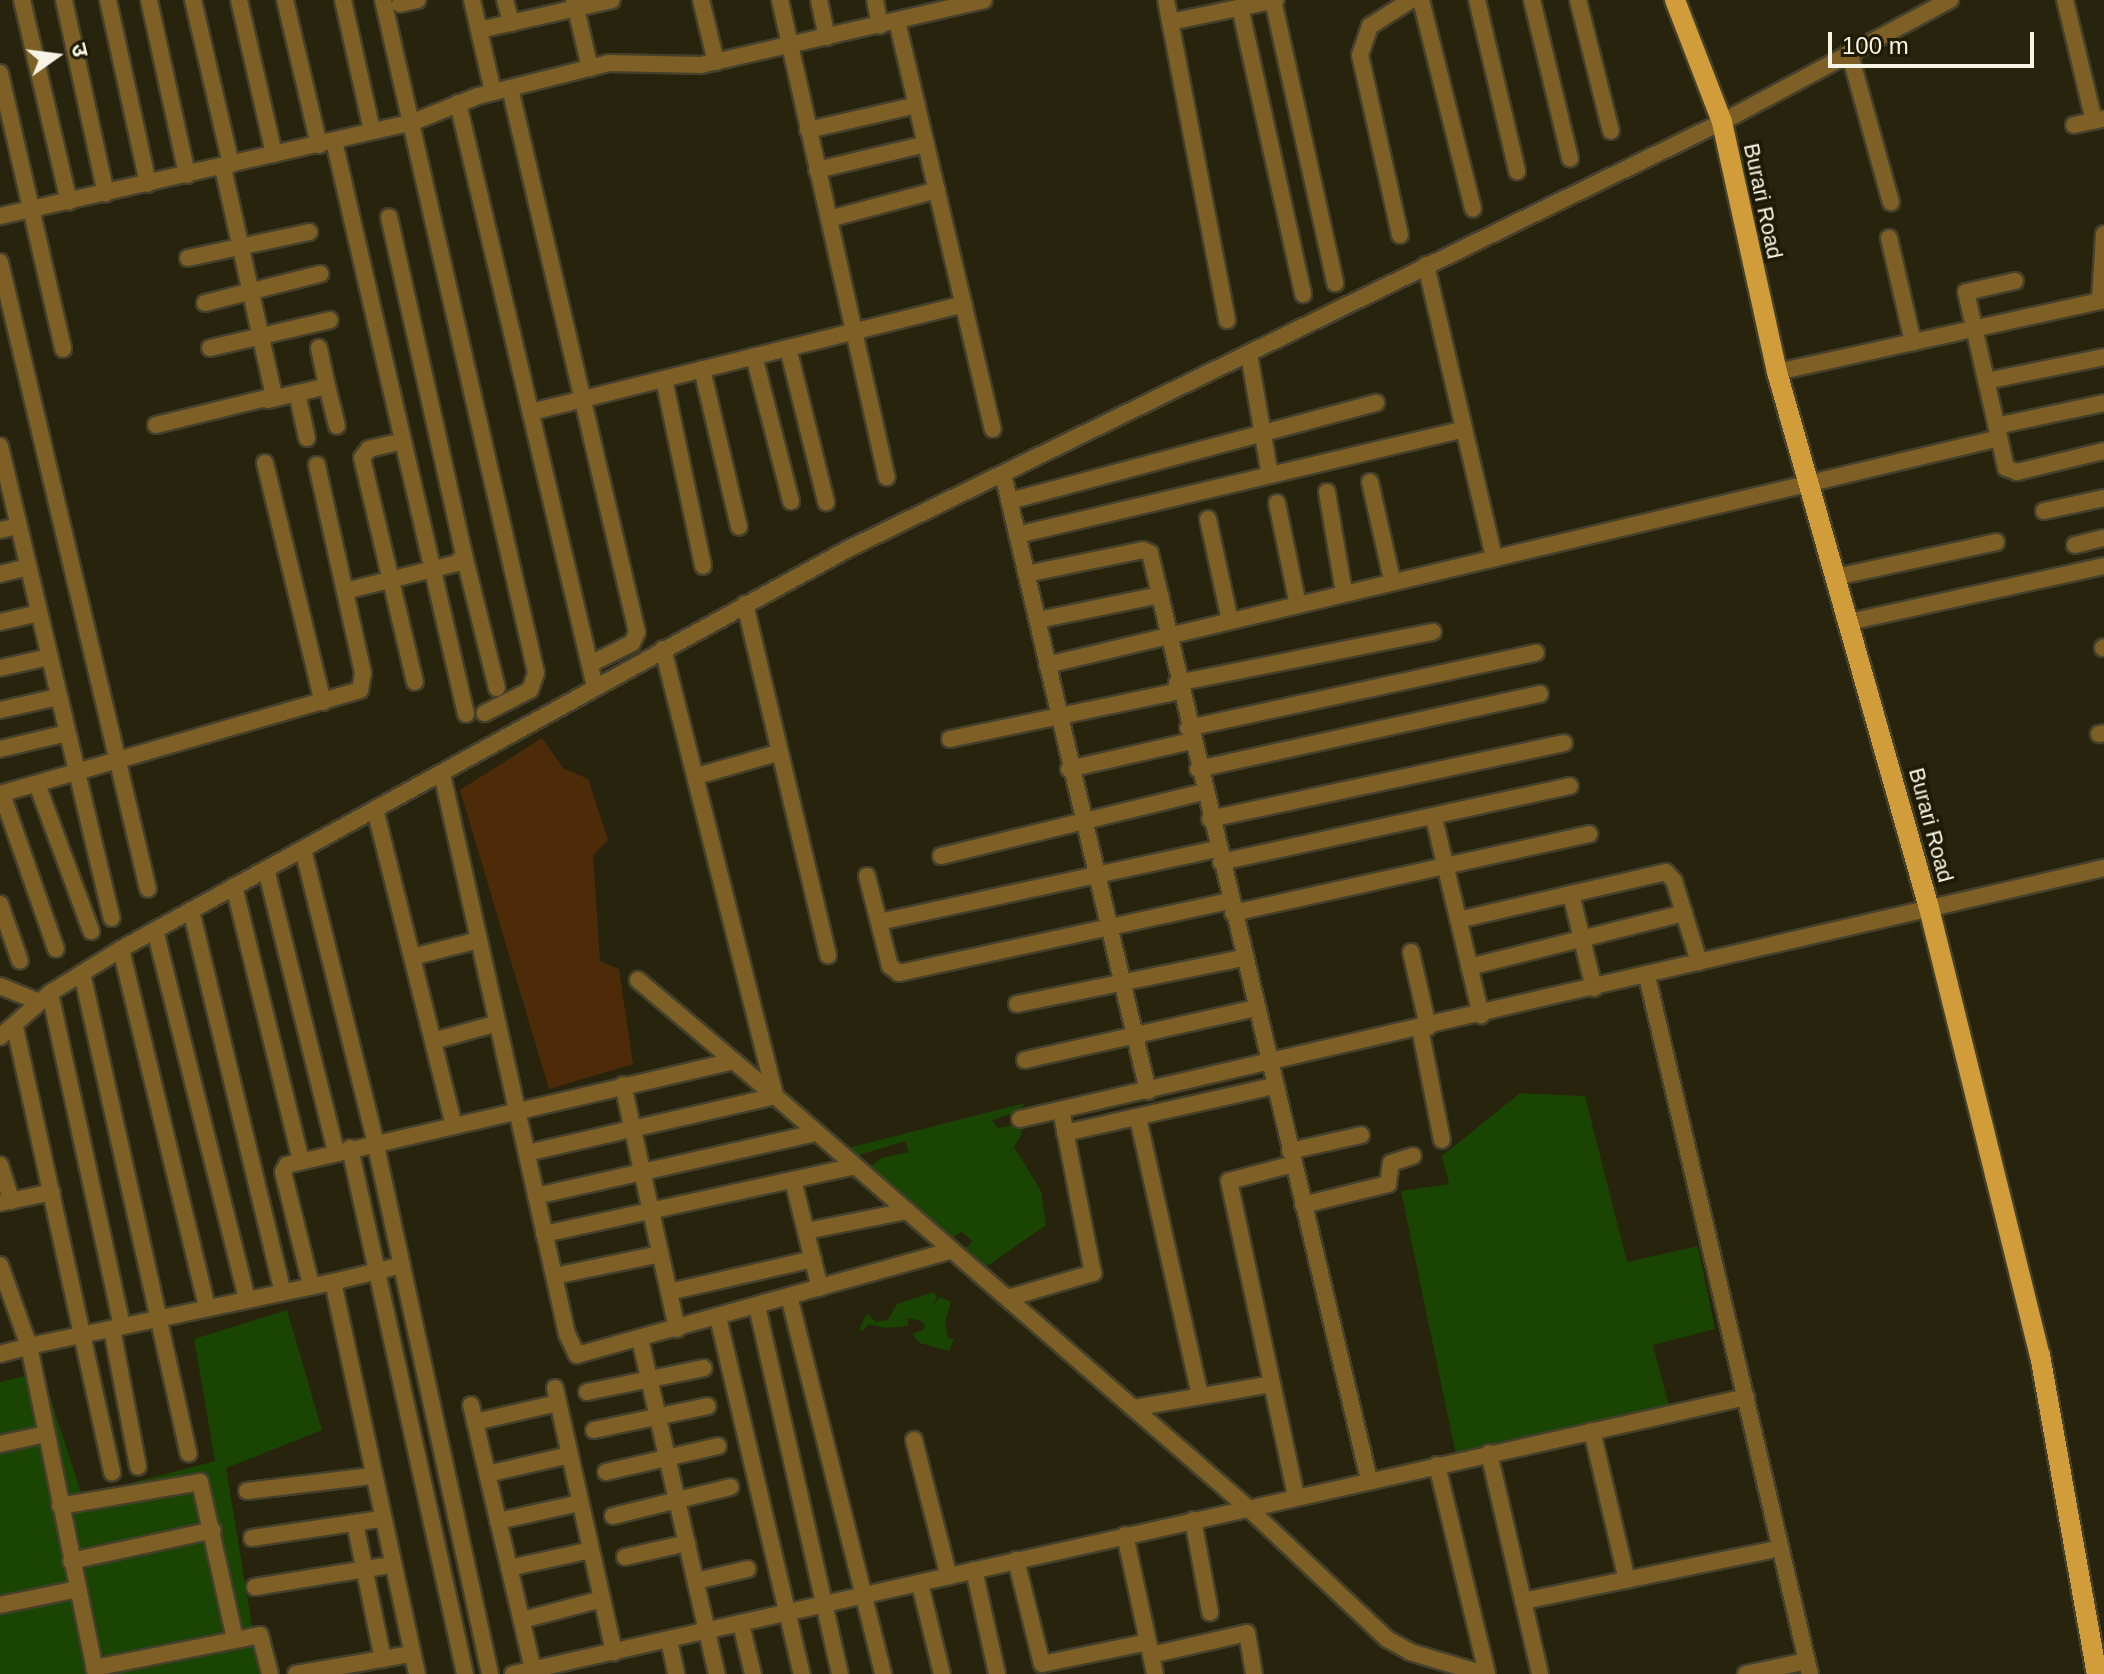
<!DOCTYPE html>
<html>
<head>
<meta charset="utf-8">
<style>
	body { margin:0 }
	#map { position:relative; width:2104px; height:1674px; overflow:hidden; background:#27230d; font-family:Helvetica,"Noto Sans Devanagari",sans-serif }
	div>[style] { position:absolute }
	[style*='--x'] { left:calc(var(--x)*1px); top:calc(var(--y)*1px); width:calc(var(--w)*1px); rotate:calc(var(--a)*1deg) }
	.green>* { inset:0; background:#4e2b08 }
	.water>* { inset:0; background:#1a4402 }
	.roads { filter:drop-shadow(2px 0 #44402b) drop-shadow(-2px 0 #44402b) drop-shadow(0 2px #44402b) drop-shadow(0 -2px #44402b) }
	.minor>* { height:16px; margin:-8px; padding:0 8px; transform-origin:8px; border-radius:8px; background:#7e5f25 }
	.major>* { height:20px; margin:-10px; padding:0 10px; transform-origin:10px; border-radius:10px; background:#d19c3a }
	span { translate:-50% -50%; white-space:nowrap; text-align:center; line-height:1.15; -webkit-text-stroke:8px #1e1a04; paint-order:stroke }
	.street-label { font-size:22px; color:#f6f4e6 }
	.north { position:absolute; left:16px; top:16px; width:80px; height:80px; -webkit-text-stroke:6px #1e1a04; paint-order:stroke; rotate:76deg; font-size:22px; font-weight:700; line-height:32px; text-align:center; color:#f6f4e6 }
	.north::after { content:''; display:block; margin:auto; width:28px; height:36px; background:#f6f4e6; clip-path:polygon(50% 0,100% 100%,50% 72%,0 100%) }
	.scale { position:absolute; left:1828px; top:32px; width:206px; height:36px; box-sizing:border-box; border:4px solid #f6f4e6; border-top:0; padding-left:10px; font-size:24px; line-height:28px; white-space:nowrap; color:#f6f4e6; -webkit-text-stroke:6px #1e1a04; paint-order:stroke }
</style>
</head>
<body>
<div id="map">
	<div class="green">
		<i style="clip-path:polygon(542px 738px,563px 768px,588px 779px,608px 840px,593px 855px,600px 961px,619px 969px,633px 1064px,549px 1089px,460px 790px)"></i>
	</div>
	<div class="water">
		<i style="clip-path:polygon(1520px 1093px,1585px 1096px,1627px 1262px,1698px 1246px,1715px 1329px,1653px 1345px,1669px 1406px,1456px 1455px,1401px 1191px,1449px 1184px,1442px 1156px)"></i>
		<i style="clip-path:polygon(1025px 1103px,1020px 1111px,992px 1120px,998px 1128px,1021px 1124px,1021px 1136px,1014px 1147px,1041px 1191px,1046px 1225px,987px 1266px,964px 1249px,973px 1241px,961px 1232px,951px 1238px,868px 1169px,881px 1158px,909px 1152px,905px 1141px,856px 1156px,844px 1149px)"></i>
		<i style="clip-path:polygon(934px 1292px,937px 1298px,931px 1306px,941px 1297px,951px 1302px,945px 1322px,948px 1338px,954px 1339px,949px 1351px,920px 1343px,912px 1334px,923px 1330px,925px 1324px,919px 1320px,908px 1318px,908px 1326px,885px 1328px,868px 1324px,863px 1331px,859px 1329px,867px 1313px,876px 1322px,888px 1320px,897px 1304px)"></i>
		<i style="clip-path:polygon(287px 1310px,322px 1430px,226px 1468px,260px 1674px,0 1674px,0 1382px,42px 1372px,82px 1496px,215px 1461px,194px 1339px)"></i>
	</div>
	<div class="roads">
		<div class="minor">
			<i style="--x:22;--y:0;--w:207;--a:76.9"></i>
			<i style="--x:64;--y:0;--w:198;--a:77.8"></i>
			<i style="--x:108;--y:0;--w:188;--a:77.7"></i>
			<i style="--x:149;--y:0;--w:179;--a:77.7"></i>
			<i style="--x:193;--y:0;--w:169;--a:77"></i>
			<i style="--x:239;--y:0;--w:158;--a:77.2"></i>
			<i style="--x:285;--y:0;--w:149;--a:76.8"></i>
			<i style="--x:343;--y:0;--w:134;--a:77.5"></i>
			<i style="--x:383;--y:0;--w:690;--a:77.19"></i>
			<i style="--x:536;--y:673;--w:18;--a:109"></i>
			<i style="--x:530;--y:690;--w:51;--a:152.9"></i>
			<i style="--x:472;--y:0;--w:94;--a:77.1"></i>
			<i style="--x:505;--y:0;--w:24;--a:75"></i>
			<i style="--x:574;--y:0;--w:70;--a:76.8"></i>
			<i style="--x:701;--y:0;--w:64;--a:76.4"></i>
			<i style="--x:780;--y:0;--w:489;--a:77.4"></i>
			<i style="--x:819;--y:0;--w:38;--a:78"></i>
			<i style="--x:875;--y:0;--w:26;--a:79"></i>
			<i style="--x:1166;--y:0;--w:326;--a:79.2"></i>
			<i style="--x:1273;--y:0;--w:290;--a:77.6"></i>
			<i style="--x:1421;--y:0;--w:215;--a:76"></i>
			<i style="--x:1477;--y:0;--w:176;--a:76.8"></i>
			<i style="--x:1532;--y:0;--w:163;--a:76.5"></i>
			<i style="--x:1578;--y:0;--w:135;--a:75.9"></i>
			<i style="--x:2065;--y:0;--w:124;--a:76.5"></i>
			<i style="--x:400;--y:4;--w:18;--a:-13"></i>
			<i style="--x:1240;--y:7;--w:294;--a:77.6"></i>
			<i style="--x:897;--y:21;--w:419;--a:76.8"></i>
			<i style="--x:1170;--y:22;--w:108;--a:-11.7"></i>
			<i style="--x:479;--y:30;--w:136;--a:-12.7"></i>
			<i style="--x:1849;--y:51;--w:157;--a:74.5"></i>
			<i style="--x:0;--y:73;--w:283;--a:77.1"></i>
			<i style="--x:510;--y:88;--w:559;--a:76.86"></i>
			<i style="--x:637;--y:632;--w:12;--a:114"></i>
			<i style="--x:632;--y:643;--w:47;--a:153.4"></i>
			<i style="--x:458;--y:103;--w:600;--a:76.8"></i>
			<i style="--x:2074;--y:125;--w:29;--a:-12"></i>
			<i style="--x:808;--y:130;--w:112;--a:-12.9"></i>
			<i style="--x:334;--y:141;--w:588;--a:77.03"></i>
			<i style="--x:817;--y:170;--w:112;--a:-13.4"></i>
			<i style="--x:0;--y:216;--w:424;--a:-12.8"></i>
			<i style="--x:413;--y:122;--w:70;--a:-21.8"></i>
			<i style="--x:478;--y:96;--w:135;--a:-14.1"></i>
			<i style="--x:609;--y:63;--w:92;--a:1.2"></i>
			<i style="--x:701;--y:65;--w:290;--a:-12.9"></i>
			<i style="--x:829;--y:219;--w:112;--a:-15"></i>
			<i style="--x:1400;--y:235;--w:184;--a:-102.5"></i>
			<i style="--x:1360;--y:55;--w:31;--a:-71"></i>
			<i style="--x:1370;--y:26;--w:49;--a:-32.4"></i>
			<i style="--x:1889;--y:238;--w:107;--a:77"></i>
			<i style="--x:188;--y:258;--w:124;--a:-12.1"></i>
			<i style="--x:0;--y:262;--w:644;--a:76.72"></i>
			<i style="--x:1426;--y:265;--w:301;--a:76.9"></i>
			<i style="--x:2015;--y:281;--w:50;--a:167.3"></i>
			<i style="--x:1966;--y:292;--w:180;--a:77.2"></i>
			<i style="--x:2006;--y:468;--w:12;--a:20"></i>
			<i style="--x:2017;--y:472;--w:89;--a:-13.6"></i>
			<i style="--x:2100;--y:300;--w:66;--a:-86.5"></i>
			<i style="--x:205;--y:303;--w:119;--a:-14.2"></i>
			<i style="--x:210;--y:348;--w:123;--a:-13.1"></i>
			<i style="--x:788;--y:348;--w:159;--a:76.1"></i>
			<i style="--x:1249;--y:354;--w:123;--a:80.2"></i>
			<i style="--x:754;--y:356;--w:150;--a:75.7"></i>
			<i style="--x:702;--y:369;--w:162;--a:76.8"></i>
			<i style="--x:1777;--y:372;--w:335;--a:-12.4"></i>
			<i style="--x:664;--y:379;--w:191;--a:78.2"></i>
			<i style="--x:1986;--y:381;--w:120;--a:-11.5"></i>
			<i style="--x:327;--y:386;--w:41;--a:76"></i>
			<i style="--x:297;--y:393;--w:46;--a:77.5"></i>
			<i style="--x:268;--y:400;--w:61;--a:-13.3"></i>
			<i style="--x:327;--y:386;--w:39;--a:-102"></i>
			<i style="--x:531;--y:412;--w:446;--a:-14"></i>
			<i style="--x:156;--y:425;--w:122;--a:-13.8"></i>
			<i style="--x:274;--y:396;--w:235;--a:-102.6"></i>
			<i style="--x:1996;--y:426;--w:110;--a:-12"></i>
			<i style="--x:403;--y:441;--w:35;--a:167"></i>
			<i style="--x:369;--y:449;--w:11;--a:128"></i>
			<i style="--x:362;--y:458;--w:230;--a:76.7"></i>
			<i style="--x:0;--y:446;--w:485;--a:76.7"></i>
			<i style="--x:265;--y:463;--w:246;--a:76.4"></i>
			<i style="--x:1003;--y:474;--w:634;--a:76.78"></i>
			<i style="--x:1370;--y:482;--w:100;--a:77.3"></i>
			<i style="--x:1327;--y:492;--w:102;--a:80.4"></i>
			<i style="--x:1010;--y:501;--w:379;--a:-15"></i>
			<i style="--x:1277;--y:503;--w:104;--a:78.4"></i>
			<i style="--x:2044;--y:511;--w:61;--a:-12.2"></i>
			<i style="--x:1208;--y:519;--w:104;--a:77.8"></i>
			<i style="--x:0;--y:530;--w:19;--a:-12"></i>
			<i style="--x:1017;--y:535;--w:459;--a:-13.3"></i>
			<i style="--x:2075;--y:545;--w:30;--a:-14"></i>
			<i style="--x:464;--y:555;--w:137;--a:76.1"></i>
			<i style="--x:0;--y:574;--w:29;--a:-14"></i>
			<i style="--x:1026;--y:574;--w:119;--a:-11.6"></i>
			<i style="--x:1143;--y:550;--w:8;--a:23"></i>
			<i style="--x:1150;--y:553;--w:43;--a:76.6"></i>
			<i style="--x:1836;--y:577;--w:164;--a:-12.3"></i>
			<i style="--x:345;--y:591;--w:115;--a:-14"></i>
			<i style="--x:457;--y:563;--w:11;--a:-49"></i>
			<i style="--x:464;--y:555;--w:346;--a:-102.5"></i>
			<i style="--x:745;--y:604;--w:361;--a:76.7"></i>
			<i style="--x:1038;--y:620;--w:125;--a:-11.6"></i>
			<i style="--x:1160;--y:595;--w:909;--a:76.71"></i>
			<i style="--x:0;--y:622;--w:39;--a:-13"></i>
			<i style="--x:1849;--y:622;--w:261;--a:-12.4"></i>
			<i style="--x:2103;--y:648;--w:1;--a:-45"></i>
			<i style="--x:663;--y:649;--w:461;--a:75.9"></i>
			<i style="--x:775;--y:1096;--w:626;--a:41.05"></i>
			<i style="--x:1247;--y:1507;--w:192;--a:43.3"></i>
			<i style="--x:1387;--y:1639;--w:26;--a:29"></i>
			<i style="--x:1410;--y:1652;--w:77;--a:16.6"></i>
			<i style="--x:1047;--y:665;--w:979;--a:-13.41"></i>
			<i style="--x:0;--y:668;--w:50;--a:-12.7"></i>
			<i style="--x:1177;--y:683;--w:261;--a:-11.3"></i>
			<i style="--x:0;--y:710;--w:59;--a:-12.6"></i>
			<i style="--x:1188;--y:728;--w:356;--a:-12.2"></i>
			<i style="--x:2099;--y:734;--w:5;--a:-11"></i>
			<i style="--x:950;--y:739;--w:234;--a:-11.8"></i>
			<i style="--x:0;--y:749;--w:69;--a:-13.4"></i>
			<i style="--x:1069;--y:769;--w:125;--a:-12.9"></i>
			<i style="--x:1198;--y:769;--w:350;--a:-12.4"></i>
			<i style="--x:442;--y:774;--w:574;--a:77.42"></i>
			<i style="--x:567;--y:1334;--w:23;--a:65"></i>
			<i style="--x:577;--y:1355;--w:389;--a:-15.6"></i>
			<i style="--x:697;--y:776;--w:83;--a:-16"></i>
			<i style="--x:37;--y:784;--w:157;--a:69.8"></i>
			<i style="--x:0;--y:794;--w:375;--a:-16.1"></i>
			<i style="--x:360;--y:690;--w:17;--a:-80"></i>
			<i style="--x:363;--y:673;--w:213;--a:-102.5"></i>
			<i style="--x:2;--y:794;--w:164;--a:70.8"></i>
			<i style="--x:375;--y:809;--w:324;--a:76"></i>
			<i style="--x:1434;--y:818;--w:203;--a:76.6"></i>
			<i style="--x:1210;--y:819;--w:362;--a:-12.1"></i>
			<i style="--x:303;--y:849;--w:301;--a:76.1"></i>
			<i style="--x:375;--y:1141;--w:545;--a:77.82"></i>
			<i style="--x:941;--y:856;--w:271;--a:-13.7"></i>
			<i style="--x:1221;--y:862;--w:357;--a:-12.3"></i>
			<i style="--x:266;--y:869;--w:292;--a:76.1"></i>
			<i style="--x:867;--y:876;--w:93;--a:75.7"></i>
			<i style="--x:890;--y:966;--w:11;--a:38"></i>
			<i style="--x:899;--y:973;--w:339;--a:-12.3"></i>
			<i style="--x:234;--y:886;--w:283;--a:76.3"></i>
			<i style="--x:1571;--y:894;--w:97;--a:76.3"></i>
			<i style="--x:0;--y:904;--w:60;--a:70.7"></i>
			<i style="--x:191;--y:910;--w:391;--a:76.5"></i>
			<i style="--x:1233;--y:913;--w:365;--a:-12.5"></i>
			<i style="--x:1458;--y:920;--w:213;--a:-13"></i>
			<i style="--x:1666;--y:872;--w:12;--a:48"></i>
			<i style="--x:1674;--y:881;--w:85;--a:72.8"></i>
			<i style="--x:879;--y:922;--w:346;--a:-12.2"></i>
			<i style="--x:155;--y:930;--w:380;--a:76"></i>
			<i style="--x:121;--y:949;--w:369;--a:76.5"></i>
			<i style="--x:1411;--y:952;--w:77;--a:77.2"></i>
			<i style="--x:412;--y:957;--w:69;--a:-14.2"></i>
			<i style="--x:1469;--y:967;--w:222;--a:-14.1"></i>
			<i style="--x:82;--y:973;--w:492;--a:77.5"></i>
			<i style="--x:1647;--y:976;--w:717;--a:76.86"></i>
			<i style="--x:638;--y:980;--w:178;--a:40.2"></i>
			<i style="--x:0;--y:986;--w:42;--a:22.3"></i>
			<i style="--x:50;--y:993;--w:341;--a:77.8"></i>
			<i style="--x:1017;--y:1004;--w:231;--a:-11.5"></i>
			<i style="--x:15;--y:1027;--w:456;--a:77.7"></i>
			<i style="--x:1420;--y:1028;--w:114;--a:78.9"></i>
			<i style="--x:0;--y:1037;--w:67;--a:-41.3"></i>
			<i style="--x:50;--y:993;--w:84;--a:-31.8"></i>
			<i style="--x:121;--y:949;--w:830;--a:-28.82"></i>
			<i style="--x:848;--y:549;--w:973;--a:-26.04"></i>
			<i style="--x:1722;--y:122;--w:259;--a:-28.2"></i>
			<i style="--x:433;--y:1041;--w:67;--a:-15.5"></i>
			<i style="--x:1025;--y:1060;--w:236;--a:-12.7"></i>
			<i style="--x:623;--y:1085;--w:250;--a:77.5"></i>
			<i style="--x:1138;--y:1118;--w:285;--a:77.4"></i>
			<i style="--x:1020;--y:1119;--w:1113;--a:-13.04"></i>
			<i style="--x:1065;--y:1133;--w:214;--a:-12.7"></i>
			<i style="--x:350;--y:1148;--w:538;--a:77.67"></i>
			<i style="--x:1290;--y:1151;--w:73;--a:-12.7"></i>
			<i style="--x:527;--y:1153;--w:254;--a:-12.9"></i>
			<i style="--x:1293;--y:1164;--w:66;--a:165.1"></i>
			<i style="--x:1229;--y:1181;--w:322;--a:78"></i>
			<i style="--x:0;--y:1165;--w:38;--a:72"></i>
			<i style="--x:793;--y:1180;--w:111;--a:76"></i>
			<i style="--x:536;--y:1196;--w:287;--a:-12.7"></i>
			<i style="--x:0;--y:1203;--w:53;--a:-11.9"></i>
			<i style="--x:1303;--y:1205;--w:88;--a:-13.9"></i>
			<i style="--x:1388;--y:1184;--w:21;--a:-82"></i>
			<i style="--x:1391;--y:1163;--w:23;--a:-18"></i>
			<i style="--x:806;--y:1231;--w:103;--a:-11.2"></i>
			<i style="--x:544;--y:1234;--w:318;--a:-12.3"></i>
			<i style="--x:0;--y:1265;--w:86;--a:70.3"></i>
			<i style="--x:29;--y:1346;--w:311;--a:-11.9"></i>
			<i style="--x:333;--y:1282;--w:401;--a:77.9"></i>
			<i style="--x:554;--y:1276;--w:108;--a:-11.7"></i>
			<i style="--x:333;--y:1282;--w:71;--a:-13.8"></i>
			<i style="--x:311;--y:1285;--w:116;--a:-103.9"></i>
			<i style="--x:283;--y:1172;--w:8;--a:-60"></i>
			<i style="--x:287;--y:1165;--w:458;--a:-13.1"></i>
			<i style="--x:669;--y:1292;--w:148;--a:-12.9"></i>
			<i style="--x:789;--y:1296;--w:390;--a:76"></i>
			<i style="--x:1008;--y:1298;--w:89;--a:-16.4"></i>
			<i style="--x:1093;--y:1273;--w:166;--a:-101.1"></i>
			<i style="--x:757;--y:1306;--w:377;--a:77.3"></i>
			<i style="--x:718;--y:1317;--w:367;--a:76.8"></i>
			<i style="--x:112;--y:1329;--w:140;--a:79.3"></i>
			<i style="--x:640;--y:1339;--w:344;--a:77.1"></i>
			<i style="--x:0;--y:1354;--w:30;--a:-15"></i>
			<i style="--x:29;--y:1346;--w:335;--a:78.5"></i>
			<i style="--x:555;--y:1388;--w:271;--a:77.4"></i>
			<i style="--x:587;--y:1392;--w:119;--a:-11.6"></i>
			<i style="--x:471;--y:1405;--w:272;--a:76.8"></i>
			<i style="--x:1133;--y:1408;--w:141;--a:-9.8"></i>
			<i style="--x:475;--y:1422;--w:85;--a:-12.9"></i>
			<i style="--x:594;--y:1430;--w:116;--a:-11.9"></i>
			<i style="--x:1592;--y:1431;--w:153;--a:76.8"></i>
			<i style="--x:914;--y:1440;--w:141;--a:75.7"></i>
			<i style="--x:0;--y:1444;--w:47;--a:-12.3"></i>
			<i style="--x:1489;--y:1453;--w:227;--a:77"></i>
			<i style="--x:1437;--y:1465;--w:215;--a:76.5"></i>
			<i style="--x:606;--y:1472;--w:115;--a:-13.1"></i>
			<i style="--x:487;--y:1474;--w:84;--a:-13"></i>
			<i style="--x:247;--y:1491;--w:125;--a:-6.9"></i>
			<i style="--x:60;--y:1506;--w:142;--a:-9.7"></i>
			<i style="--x:200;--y:1482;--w:161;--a:77.4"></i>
			<i style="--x:613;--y:1516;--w:121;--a:-13.9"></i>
			<i style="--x:1193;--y:1520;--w:94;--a:79.5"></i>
			<i style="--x:498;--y:1521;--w:84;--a:-12.4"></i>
			<i style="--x:355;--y:1523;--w:139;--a:78.4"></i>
			<i style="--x:1125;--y:1535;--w:142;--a:77.8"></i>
			<i style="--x:252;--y:1538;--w:129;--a:-8.4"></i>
			<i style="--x:625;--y:1557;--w:64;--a:-12.7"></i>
			<i style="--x:1016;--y:1560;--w:107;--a:76"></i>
			<i style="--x:1042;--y:1664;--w:108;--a:-11.7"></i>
			<i style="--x:71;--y:1561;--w:145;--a:-12.3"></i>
			<i style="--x:509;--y:1568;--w:84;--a:-12.4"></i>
			<i style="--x:974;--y:1570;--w:107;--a:77.5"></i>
			<i style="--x:696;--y:1581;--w:53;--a:-13"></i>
			<i style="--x:920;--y:1584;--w:93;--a:76.3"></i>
			<i style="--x:255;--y:1587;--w:138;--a:-9.2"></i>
			<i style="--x:1523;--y:1601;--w:263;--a:-11.6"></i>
			<i style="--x:0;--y:1605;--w:80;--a:-11.6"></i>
			<i style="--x:522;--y:1620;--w:83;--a:-14.7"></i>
			<i style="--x:741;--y:1624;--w:51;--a:76.5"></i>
			<i style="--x:669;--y:1640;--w:35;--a:78"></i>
			<i style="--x:1151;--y:1655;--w:98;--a:-12.9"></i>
			<i style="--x:1247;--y:1633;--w:42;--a:80.3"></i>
			<i style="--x:94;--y:1668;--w:169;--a:-11.2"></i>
			<i style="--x:260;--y:1635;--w:40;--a:75.6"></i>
			<i style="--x:296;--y:1674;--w:117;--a:-9.9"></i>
			<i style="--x:513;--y:1674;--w:1264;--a:-12.66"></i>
			<i style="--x:1746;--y:1674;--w:62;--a:-12"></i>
		</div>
		<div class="major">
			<i style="--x:1675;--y:0;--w:131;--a:68.9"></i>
			<i style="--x:1722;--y:122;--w:256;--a:77.6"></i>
			<i style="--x:1777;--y:372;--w:557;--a:74.17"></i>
			<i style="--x:1929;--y:908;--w:461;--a:76.1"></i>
			<i style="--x:2040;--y:1355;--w:324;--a:79.9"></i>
		</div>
	</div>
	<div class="street-label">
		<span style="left:1763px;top:201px;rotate:78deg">Burari Road</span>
		<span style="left:1931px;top:825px;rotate:75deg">Burari Road</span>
	</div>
	<div class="north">उ</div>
	<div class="scale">100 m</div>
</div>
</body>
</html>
